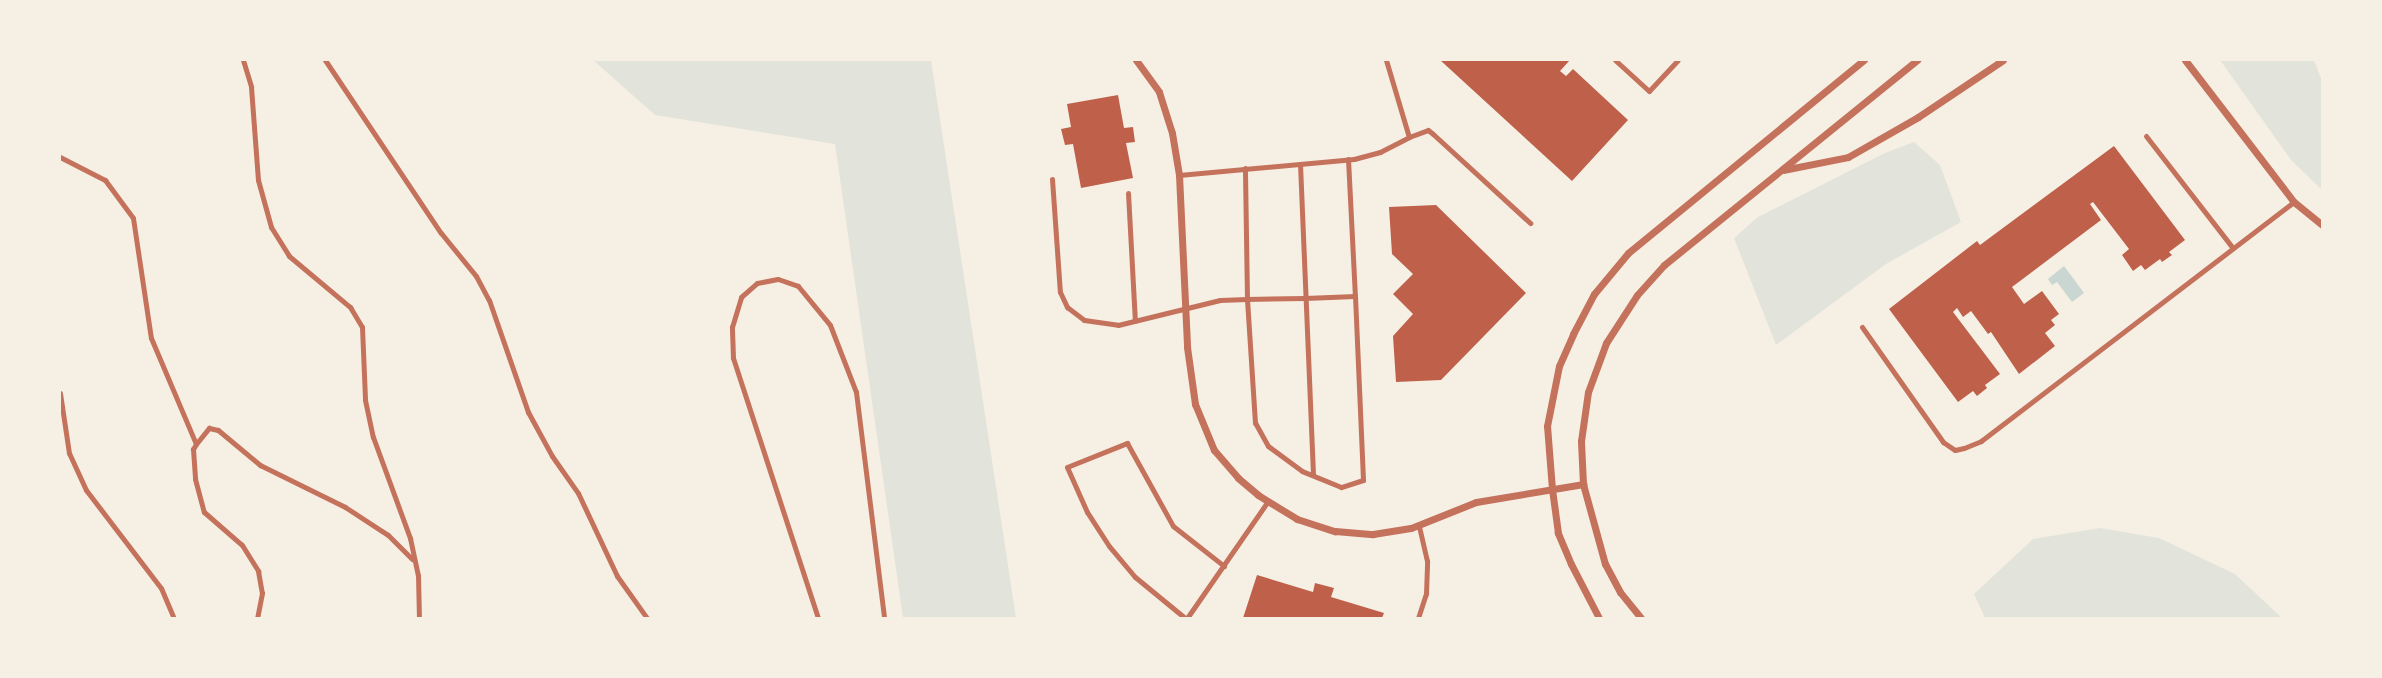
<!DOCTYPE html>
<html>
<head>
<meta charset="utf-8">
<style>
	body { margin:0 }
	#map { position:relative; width:2382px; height:678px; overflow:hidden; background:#f6efe4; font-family:"Fira Sans Condensed",sans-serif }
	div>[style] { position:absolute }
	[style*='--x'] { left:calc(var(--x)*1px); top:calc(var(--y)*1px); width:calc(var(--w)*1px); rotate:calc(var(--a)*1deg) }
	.green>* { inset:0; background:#e2e4dc }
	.water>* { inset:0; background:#c9d6d2 }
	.building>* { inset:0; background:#bf614a }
	.service>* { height:5px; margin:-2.5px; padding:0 2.5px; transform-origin:2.5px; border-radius:2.5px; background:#c5725c }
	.minor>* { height:7px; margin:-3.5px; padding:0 3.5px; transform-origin:3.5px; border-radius:3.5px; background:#c5725c }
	span { translate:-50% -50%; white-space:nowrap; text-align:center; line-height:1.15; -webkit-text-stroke:7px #f6efe4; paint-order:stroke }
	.frame { position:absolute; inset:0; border:61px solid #f6efe4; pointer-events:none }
</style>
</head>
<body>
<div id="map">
	<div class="green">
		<i style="clip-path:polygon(593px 60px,931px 60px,1016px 618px,903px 618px,835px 144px,655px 115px)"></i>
		<i style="clip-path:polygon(2220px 60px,2314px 60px,2322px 81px,2322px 190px,2291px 160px)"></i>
		<i style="clip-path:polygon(1914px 142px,1940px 165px,1961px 222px,1886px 264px,1776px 345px,1734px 238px,1758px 217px,1885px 153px)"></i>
		<i style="clip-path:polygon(2100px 528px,2159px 538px,2235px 574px,2282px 618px,1985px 618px,1974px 594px,2033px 539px)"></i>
	</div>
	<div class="water">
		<i style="clip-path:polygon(2064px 266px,2084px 293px,2072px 302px,2057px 282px,2052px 285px,2048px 279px)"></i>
	</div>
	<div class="building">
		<i style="clip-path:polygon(1440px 60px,1570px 60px,1560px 71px,1566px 76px,1573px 69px,1628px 120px,1572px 181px)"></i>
		<i style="clip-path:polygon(1118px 95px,1124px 128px,1133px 127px,1135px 142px,1126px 143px,1133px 178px,1081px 188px,1073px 144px,1065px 145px,1061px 129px,1071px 127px,1067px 104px)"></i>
		<i style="clip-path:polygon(2114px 146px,2185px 240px,2169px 252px,2172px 255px,2162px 262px,2160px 259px,2145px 270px,2141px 265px,2133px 271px,2122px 255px,2129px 249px,2093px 202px,2090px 204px,2101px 220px,2012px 287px,2024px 304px,2042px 291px,2059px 314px,2051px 320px,2055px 325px,2045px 333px,2055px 346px,2019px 374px,1991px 332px,1988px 334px,1971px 311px,1963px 317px,1957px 308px,1953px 312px,2000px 374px,1985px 385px,1987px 388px,1977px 396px,1973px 391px,1958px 402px,1889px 309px,1977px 241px,1980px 245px)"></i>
		<i style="clip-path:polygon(1436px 205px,1526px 293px,1441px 380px,1396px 382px,1393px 336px,1413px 314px,1393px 294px,1413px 274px,1392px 254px,1389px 207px)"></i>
		<i style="clip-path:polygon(1257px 575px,1313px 592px,1315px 583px,1334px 588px,1331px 597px,1384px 613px,1382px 618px,1243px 618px)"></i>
	</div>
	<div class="service">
		<i style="--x:243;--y:60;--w:28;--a:73"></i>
		<i style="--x:251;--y:87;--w:93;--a:85.7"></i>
		<i style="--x:258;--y:180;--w:49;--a:74.5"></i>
		<i style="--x:271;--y:227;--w:34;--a:58"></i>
		<i style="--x:289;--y:256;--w:80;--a:39.9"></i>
		<i style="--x:350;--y:307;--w:23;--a:59"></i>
		<i style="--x:362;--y:327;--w:73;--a:87.6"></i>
		<i style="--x:365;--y:400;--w:38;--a:78"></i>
		<i style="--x:373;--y:437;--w:108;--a:69.9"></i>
		<i style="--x:410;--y:538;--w:38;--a:78"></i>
		<i style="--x:418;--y:575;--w:43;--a:88.7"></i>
		<i style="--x:325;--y:60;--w:208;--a:56.2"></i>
		<i style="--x:441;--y:233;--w:55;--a:50.9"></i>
		<i style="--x:476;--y:276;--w:27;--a:62"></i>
		<i style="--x:489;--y:300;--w:119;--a:70.8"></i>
		<i style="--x:528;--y:412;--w:50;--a:61.4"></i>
		<i style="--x:552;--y:456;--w:45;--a:54.9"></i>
		<i style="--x:578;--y:493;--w:92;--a:64.8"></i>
		<i style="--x:617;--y:576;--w:52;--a:54.5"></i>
		<i style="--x:1386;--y:60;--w:80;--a:73.4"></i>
		<i style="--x:1409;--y:137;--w:20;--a:-20"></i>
		<i style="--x:1428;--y:130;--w:6;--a:39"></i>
		<i style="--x:1433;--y:134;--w:132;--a:42.5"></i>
		<i style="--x:1615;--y:60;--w:46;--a:42.4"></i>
		<i style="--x:1649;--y:91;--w:42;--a:-46.9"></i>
		<i style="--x:2146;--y:136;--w:140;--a:52.2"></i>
		<i style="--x:60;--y:157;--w:51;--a:27.1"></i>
		<i style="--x:105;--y:180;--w:47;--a:53.6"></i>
		<i style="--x:133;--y:218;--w:121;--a:81.5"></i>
		<i style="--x:151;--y:338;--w:115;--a:67"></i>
		<i style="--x:196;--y:444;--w:6;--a:121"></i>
		<i style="--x:193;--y:449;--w:30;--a:86"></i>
		<i style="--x:195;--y:479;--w:34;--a:75"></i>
		<i style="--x:204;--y:512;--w:50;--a:41"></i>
		<i style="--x:242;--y:545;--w:31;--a:58"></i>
		<i style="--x:258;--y:571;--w:22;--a:80"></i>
		<i style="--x:262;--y:593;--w:25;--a:101"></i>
		<i style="--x:1348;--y:159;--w:137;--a:87.1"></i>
		<i style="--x:1300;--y:164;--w:311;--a:87.6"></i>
		<i style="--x:1179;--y:175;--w:176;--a:-5.2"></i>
		<i style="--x:1354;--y:159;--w:27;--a:-15"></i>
		<i style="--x:1380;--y:152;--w:33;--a:-27"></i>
		<i style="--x:1052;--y:179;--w:113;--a:86"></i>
		<i style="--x:1060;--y:292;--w:17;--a:65"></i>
		<i style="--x:1067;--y:307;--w:21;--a:37"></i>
		<i style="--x:1084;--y:320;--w:34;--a:8"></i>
		<i style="--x:1118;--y:325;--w:105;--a:-13.8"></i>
		<i style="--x:1220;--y:300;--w:27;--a:-2"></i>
		<i style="--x:1247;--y:299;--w:58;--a:-1"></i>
		<i style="--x:1305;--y:298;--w:50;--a:-2.3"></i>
		<i style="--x:1355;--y:296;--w:184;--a:87.5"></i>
		<i style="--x:1363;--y:480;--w:23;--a:162"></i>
		<i style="--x:1341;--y:487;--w:42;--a:-157.7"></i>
		<i style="--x:1302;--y:471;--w:42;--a:-143.7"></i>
		<i style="--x:1268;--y:446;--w:26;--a:-119"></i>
		<i style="--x:1255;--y:423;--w:124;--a:-93.7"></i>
		<i style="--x:1247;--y:299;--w:131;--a:-90.9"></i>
		<i style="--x:1128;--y:193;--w:128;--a:86.9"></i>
		<i style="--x:1862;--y:327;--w:141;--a:54.8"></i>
		<i style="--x:1943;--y:442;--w:14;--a:34"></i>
		<i style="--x:1955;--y:450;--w:9;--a:-13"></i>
		<i style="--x:1964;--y:448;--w:18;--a:-22"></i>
		<i style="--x:1981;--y:441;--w:394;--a:-37.4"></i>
		<i style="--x:60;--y:393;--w:61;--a:81.5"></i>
		<i style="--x:69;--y:453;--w:41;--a:65.3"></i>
		<i style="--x:86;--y:490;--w:123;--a:52.6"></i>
		<i style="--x:161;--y:588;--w:33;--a:67"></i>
		<i style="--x:196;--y:444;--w:21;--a:-51"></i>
		<i style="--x:209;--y:428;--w:9;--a:13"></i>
		<i style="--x:218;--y:430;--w:55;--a:39.8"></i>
		<i style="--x:260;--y:465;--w:95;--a:26.3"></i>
		<i style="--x:345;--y:507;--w:51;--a:33.1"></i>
		<i style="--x:388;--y:535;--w:34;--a:45"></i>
		<i style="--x:818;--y:618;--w:274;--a:-108.1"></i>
		<i style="--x:733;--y:358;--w:31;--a:-92"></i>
		<i style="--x:732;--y:327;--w:31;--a:-73"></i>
		<i style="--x:741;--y:297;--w:21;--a:-41"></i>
		<i style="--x:757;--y:283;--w:21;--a:-11"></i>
		<i style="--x:778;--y:279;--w:21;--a:19"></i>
		<i style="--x:798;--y:286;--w:50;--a:50.6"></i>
		<i style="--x:830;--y:325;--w:72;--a:68.8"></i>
		<i style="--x:856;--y:392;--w:228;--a:82.9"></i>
		<i style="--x:1185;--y:618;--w:65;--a:-140.6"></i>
		<i style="--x:1135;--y:577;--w:40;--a:-130"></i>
		<i style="--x:1109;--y:546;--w:40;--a:-122.9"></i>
		<i style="--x:1087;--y:512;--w:49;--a:-114"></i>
		<i style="--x:1067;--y:467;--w:65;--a:-21.8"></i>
		<i style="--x:1127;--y:443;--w:95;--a:61"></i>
		<i style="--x:1173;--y:526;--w:65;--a:38.1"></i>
		<i style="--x:1187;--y:618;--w:142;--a:-55.3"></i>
		<i style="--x:1418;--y:618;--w:25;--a:-72"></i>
		<i style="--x:1426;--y:594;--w:33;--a:-88"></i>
		<i style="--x:1427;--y:561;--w:37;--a:-103"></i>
	</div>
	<div class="minor">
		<i style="--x:1136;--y:60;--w:39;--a:54"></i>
		<i style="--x:1159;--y:92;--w:43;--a:72.4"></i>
		<i style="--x:1172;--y:133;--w:43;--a:80.5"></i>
		<i style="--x:1179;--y:175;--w:172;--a:87.3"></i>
		<i style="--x:1187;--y:347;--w:58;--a:82"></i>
		<i style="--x:1195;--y:404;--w:50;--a:67.6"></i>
		<i style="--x:1214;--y:450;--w:37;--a:49"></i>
		<i style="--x:1238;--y:478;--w:26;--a:40"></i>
		<i style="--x:1258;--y:495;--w:46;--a:31.6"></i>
		<i style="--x:1297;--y:519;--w:40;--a:18"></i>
		<i style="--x:1335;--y:531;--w:38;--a:5"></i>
		<i style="--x:1373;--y:534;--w:38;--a:-9"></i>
		<i style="--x:1411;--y:528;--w:70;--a:-21.8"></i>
		<i style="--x:1476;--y:502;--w:109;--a:-9.5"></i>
		<i style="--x:2185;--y:60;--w:179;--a:52.5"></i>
		<i style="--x:2294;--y:202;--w:36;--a:39"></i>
		<i style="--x:1783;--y:170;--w:66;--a:-11.3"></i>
		<i style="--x:1848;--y:157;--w:81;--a:-29.7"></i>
		<i style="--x:1918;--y:117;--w:102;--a:-33.8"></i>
		<i style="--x:1599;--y:618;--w:61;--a:-117.4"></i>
		<i style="--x:1571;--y:564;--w:34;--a:-113"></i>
		<i style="--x:1558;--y:533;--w:44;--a:-97.8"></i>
		<i style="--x:1552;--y:489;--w:63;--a:-94.5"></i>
		<i style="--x:1547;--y:426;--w:61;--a:-78.7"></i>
		<i style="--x:1559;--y:366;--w:35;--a:-66"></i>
		<i style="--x:1573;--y:334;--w:45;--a:-62.3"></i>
		<i style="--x:1594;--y:294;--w:53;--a:-50.3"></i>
		<i style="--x:1628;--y:253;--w:305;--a:-39.3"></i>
		<i style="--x:1641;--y:618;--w:33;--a:-129"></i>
		<i style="--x:1620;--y:592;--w:32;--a:-118"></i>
		<i style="--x:1605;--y:564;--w:83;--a:-105.4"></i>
		<i style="--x:1583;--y:484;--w:43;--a:-92.7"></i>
		<i style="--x:1581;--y:441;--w:49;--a:-81.9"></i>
		<i style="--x:1588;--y:392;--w:52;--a:-69.8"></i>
		<i style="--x:1606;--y:343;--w:57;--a:-57.1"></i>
		<i style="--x:1637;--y:295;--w:40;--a:-48"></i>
		<i style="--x:1664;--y:265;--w:326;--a:-39"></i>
	</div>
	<div class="frame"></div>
</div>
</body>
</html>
